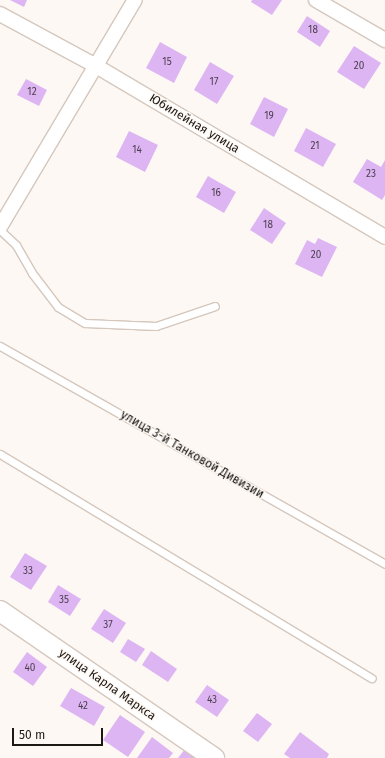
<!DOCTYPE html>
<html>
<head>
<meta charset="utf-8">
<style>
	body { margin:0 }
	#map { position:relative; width:385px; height:758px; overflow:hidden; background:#fdf8f3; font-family:"Fira Sans",sans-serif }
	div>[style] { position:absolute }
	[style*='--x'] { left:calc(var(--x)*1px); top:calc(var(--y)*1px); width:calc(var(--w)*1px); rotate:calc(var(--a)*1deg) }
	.building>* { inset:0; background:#ddb5f3 }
	.roads { filter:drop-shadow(1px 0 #d5c7bd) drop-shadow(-1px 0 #d5c7bd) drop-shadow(0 1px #d5c7bd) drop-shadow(0 -1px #d5c7bd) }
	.lane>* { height:7px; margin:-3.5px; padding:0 3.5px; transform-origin:3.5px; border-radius:3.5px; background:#fff }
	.street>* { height:14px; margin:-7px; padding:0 7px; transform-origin:7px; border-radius:7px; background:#fff }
	.secondary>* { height:20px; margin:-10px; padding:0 10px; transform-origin:10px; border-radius:10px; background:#fff }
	span { translate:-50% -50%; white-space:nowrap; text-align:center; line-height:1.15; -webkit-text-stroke:3px #fdf8f3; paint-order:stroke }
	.number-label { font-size:10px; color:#4c3f4c }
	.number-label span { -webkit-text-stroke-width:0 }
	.street-label { font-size:12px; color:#1c1814 }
	.scale { position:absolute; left:12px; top:728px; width:91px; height:18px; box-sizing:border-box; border:2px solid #1c1814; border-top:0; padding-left:5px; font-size:12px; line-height:14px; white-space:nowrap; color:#1c1814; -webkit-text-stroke:3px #fdf8f3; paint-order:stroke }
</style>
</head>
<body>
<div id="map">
	<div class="building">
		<i style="clip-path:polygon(10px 0,27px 0,24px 7px)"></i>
		<i style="clip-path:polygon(252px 0,282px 0,272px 15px,251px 2px)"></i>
		<i style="clip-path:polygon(307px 16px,330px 31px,320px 47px,297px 32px)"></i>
		<i style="clip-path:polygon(160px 42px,187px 57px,174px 83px,146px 68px)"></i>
		<i style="clip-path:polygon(354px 46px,381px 63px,364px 89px,337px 72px)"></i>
		<i style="clip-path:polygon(210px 62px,234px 76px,217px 104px,194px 90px)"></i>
		<i style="clip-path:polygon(26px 79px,47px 90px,39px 106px,17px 95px)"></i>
		<i style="clip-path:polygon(264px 97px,288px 109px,274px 137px,250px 124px)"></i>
		<i style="clip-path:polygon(306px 128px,336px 144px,323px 167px,294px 151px)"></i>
		<i style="clip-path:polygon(129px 131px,158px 145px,145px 172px,116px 157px)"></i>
		<i style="clip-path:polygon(367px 159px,381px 167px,385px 160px,385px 195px,382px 200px,353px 182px)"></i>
		<i style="clip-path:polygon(208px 176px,236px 192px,224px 213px,196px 197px)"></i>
		<i style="clip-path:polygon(264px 208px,286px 223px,272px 244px,250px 230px)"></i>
		<i style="clip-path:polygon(318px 238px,337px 247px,322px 277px,295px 264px,307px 240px,315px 244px)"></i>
		<i style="clip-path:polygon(25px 553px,47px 566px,31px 590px,10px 577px)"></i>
		<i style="clip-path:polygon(58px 585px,81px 599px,70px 616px,48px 602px)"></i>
		<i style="clip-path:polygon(104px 609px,126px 623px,113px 643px,91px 629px)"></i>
		<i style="clip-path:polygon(128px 639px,145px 649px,136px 662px,120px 652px)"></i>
		<i style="clip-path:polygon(151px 651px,177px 669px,168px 682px,142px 665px)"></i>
		<i style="clip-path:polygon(27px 652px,47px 667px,33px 686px,13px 672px)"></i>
		<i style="clip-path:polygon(207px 685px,229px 700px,217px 717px,195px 702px)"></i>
		<i style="clip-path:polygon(71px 688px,105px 707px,94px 726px,60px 706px)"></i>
		<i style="clip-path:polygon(257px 713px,272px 724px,258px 742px,243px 731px)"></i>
		<i style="clip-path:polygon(120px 715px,145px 732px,128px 757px,103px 740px)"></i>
		<i style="clip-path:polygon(300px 732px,329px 754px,327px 758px,290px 758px,284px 754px)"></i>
		<i style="clip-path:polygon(152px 737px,173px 753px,169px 758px,137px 758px)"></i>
		<i style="clip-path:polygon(185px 749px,197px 758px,178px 758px)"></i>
	</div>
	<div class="roads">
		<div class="lane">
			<i style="--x:0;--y:230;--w:22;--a:43"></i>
			<i style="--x:16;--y:245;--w:32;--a:60"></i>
			<i style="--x:32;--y:273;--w:43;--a:52.6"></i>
			<i style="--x:58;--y:307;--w:31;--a:31"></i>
			<i style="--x:85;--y:323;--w:71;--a:2.4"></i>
			<i style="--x:156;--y:326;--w:62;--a:-18.7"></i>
			<i style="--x:0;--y:346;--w:442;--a:29.5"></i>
			<i style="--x:0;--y:454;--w:434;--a:31.1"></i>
		</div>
		<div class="street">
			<i style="--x:316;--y:0;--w:80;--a:30.1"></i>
			<i style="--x:0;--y:14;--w:109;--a:28.4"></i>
			<i style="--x:96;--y:66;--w:336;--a:30.6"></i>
			<i style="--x:0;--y:227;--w:264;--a:-59.3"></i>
		</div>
		<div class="secondary">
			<i style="--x:0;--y:611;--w:260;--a:34.5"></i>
		</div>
	</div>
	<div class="number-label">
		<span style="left:313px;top:31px">18</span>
		<span style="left:167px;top:63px">15</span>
		<span style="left:359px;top:67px">20</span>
		<span style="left:214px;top:83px">17</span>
		<span style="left:32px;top:93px">12</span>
		<span style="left:269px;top:117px">19</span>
		<span style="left:315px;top:147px">21</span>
		<span style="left:137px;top:151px">14</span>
		<span style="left:371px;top:175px">23</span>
		<span style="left:216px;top:194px">16</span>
		<span style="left:268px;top:226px">18</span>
		<span style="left:316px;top:256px">20</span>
		<span style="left:28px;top:572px">33</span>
		<span style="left:64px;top:601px">35</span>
		<span style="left:108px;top:626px">37</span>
		<span style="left:30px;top:669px">40</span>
		<span style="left:212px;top:701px">43</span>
		<span style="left:83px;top:707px">42</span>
	</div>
	<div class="street-label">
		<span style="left:194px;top:124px;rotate:31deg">Юбилейная улица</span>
		<span style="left:192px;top:455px;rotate:30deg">улица 3-й Танковой Дивизии</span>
		<span style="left:107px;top:685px;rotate:35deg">улица Карла Маркса</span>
	</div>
	<div class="scale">50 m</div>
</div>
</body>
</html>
